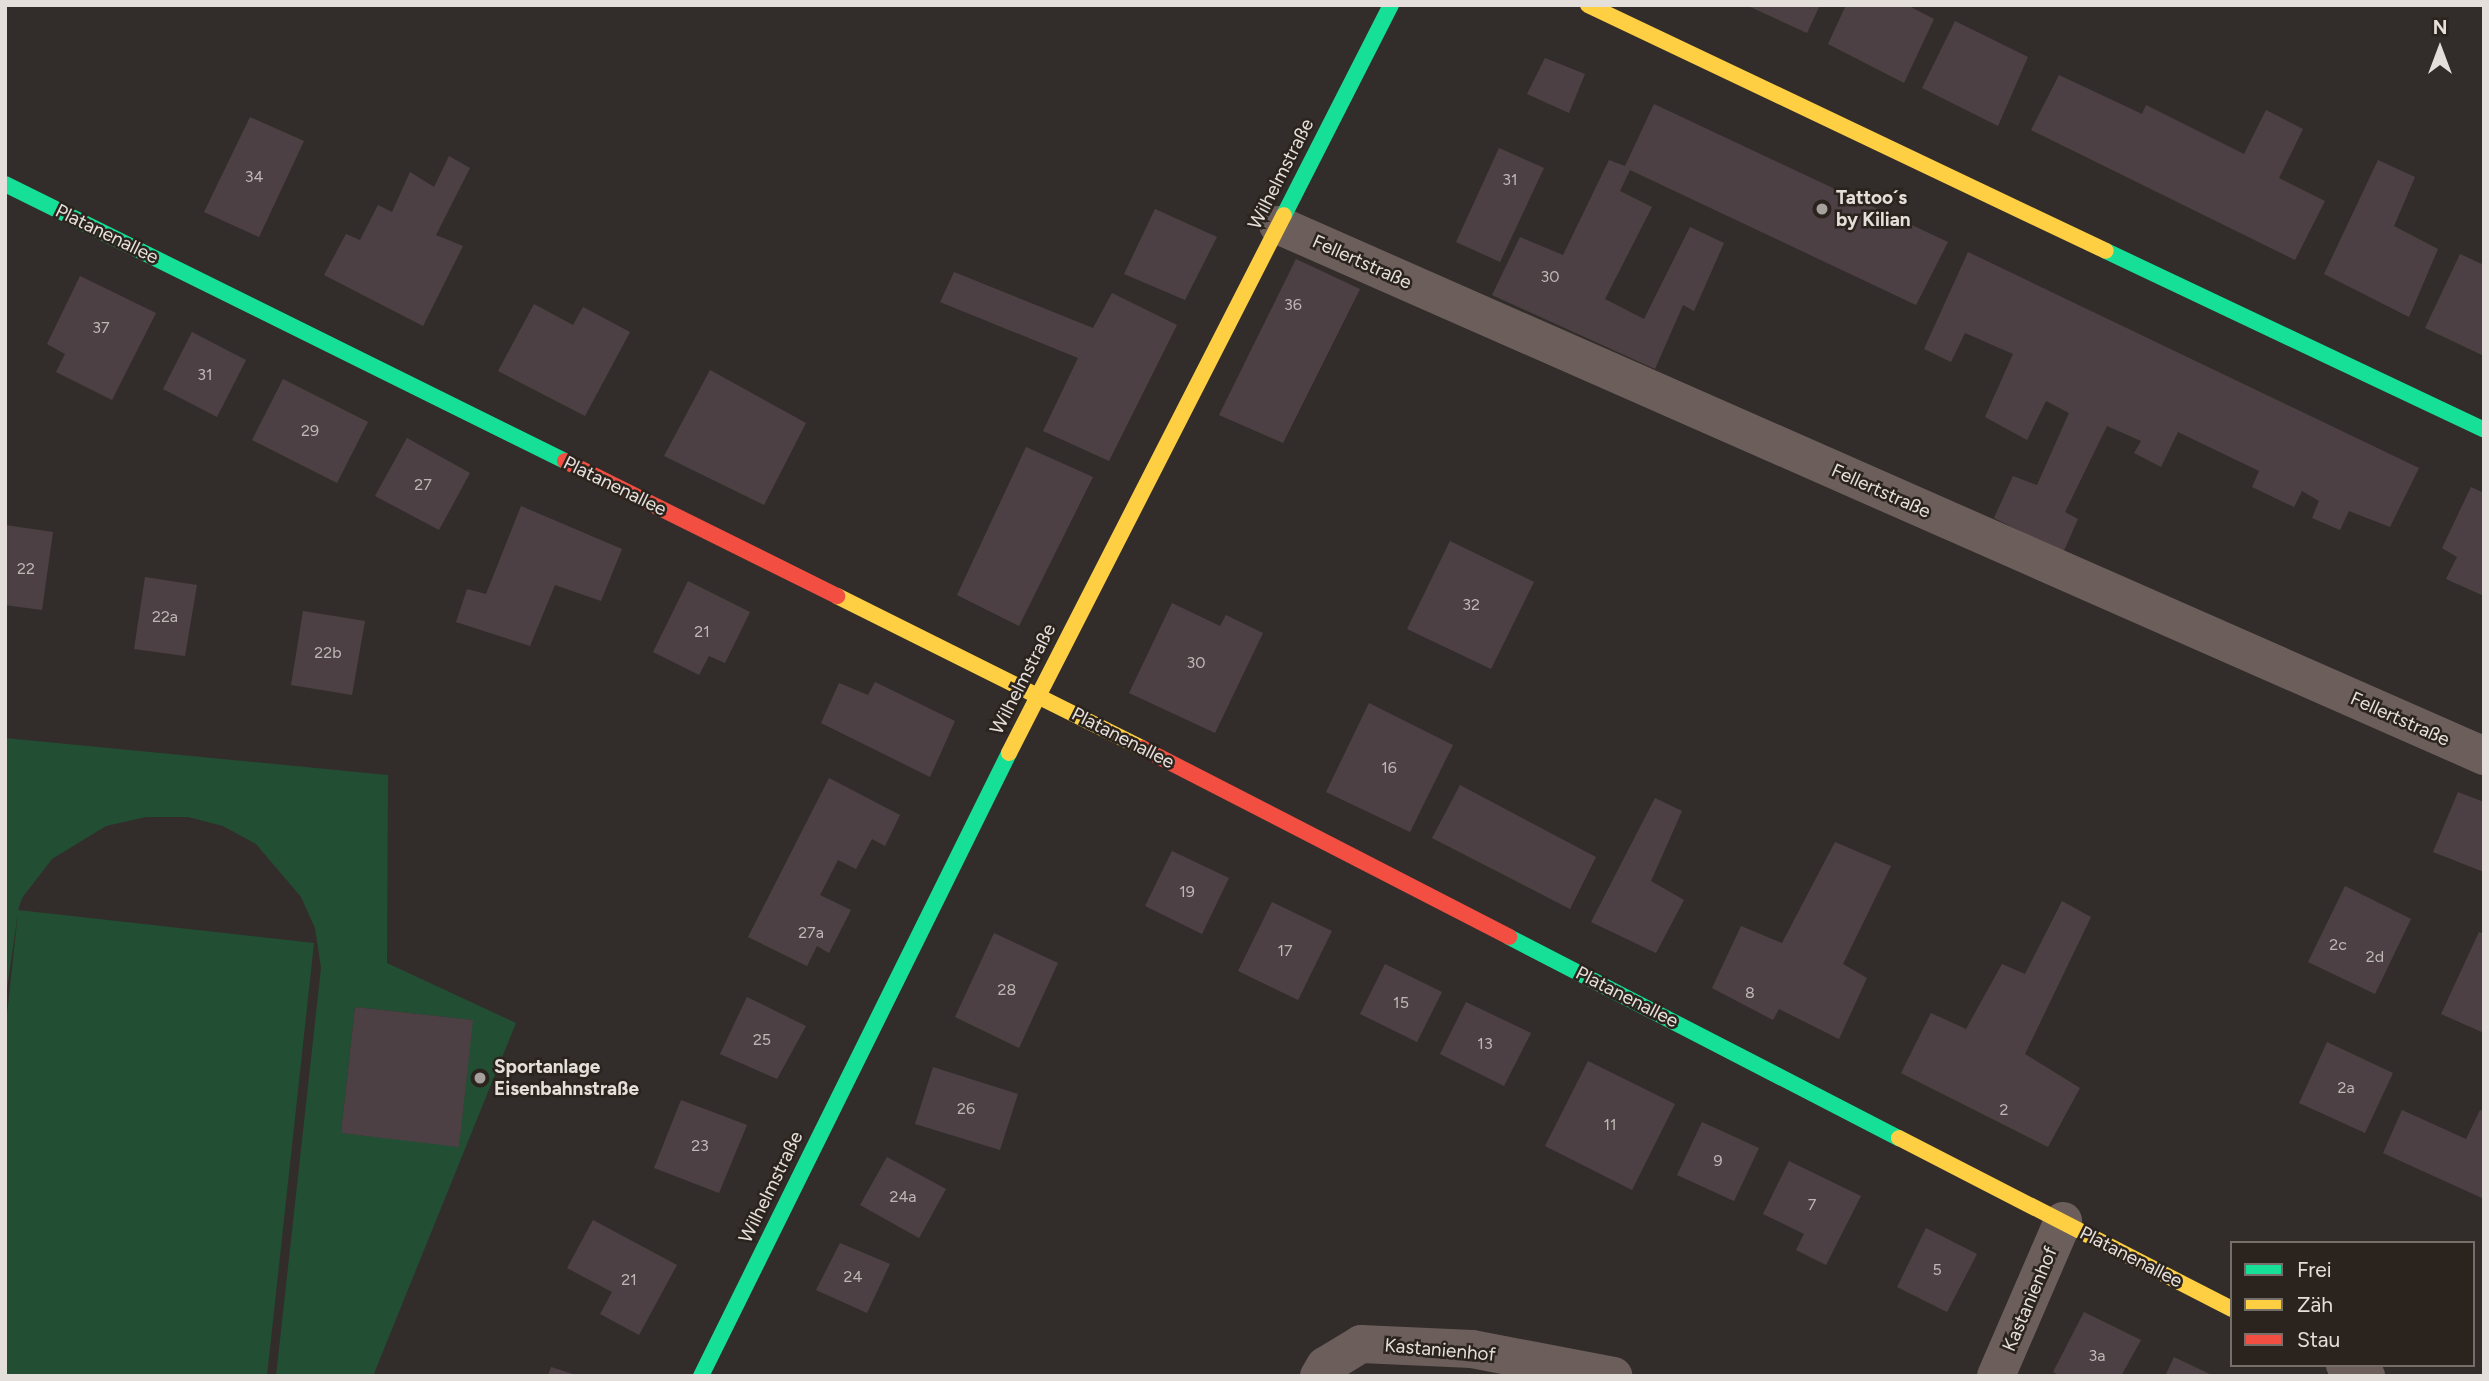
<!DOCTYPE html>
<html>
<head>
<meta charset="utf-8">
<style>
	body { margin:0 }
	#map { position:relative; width:2489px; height:1381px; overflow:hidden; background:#322d2a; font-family:Figtree,sans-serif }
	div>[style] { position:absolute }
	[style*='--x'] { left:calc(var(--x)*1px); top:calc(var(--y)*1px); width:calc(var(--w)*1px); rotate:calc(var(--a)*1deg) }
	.green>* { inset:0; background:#224e34 }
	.building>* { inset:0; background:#4d4045 }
	.street>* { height:38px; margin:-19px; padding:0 19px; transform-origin:19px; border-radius:19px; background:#6c5e5b }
	.fast>* { height:16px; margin:-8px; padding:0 8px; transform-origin:8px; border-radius:8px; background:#16e098 }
	.slow>* { height:16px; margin:-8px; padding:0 8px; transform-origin:8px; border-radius:8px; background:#ffcf43 }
	.jam>* { height:16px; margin:-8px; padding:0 8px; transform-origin:8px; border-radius:8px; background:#f24e42 }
	.dots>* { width:19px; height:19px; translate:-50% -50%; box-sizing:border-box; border:4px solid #2b231d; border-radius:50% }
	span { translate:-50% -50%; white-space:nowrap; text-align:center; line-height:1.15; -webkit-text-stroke:5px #2b231d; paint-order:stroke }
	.number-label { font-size:16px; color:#bfb7b6 }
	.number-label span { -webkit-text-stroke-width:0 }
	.street-label { font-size:19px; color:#e5dfdb }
	.poi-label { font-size:19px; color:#e5dfdb; font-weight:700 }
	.left { translate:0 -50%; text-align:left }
	.frame { position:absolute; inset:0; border:7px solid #e5dfdb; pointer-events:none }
	.legend { position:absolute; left:2230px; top:1241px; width:245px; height:126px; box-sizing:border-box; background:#2b231d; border:2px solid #756e69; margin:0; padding:9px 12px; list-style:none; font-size:21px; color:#e5dfdb }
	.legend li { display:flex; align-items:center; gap:14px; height:35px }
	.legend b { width:35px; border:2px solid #756e69 }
	.north { position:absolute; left:2405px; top:14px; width:70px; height:70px; -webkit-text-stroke:5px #2b231d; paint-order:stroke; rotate:0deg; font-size:19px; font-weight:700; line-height:28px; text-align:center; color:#e5dfdb }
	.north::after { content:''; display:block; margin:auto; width:24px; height:32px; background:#e5dfdb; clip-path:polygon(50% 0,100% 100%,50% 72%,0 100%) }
</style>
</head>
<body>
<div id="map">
	<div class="green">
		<i style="clip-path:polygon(evenodd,5px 738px,388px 775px,387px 963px,516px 1023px,373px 1376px,276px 1376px,321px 968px,315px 928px,301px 897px,256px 844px,223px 826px,188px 817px,146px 817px,106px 826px,52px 859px,22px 898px,18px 910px,314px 943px,267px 1376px,5px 1376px,5px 1033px,18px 913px,5px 1002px,5px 738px,355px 1007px,472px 1020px,459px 1146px,341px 1133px,355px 1007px)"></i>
	</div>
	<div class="building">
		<i style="clip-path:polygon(1746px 5px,1820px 5px,1807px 33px)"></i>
		<i style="clip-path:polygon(1846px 5px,1907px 5px,1934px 19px,1904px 83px,1828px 44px)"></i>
		<i style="clip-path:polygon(1955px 21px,2028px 57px,1998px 126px,1922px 88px)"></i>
		<i style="clip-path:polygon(1545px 58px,1585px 74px,1569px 113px,1527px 94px)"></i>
		<i style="clip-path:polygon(2059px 75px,2142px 114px,2146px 105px,2244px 154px,2266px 110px,2303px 129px,2279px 178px,2325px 201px,2295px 260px,2031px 130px)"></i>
		<i style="clip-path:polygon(1654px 104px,1948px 242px,1916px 305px,1630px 170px,1620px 191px,1652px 207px,1605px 299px,1644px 319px,1690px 227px,1724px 243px,1694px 311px,1683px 305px,1655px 369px,1492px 295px,1520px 237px,1563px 255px,1609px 160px,1625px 166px)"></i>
		<i style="clip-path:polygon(250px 117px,304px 141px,259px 237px,204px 212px)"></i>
		<i style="clip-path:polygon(1499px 148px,1544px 168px,1500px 262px,1456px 242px)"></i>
		<i style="clip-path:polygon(449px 156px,470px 168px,436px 235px,463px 246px,423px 326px,324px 275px,346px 234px,360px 240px,378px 205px,392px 212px,410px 172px,434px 187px)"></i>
		<i style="clip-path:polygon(2378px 160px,2415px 177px,2394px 226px,2438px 249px,2409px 317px,2324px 274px)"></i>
		<i style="clip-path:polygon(1155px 209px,1217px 237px,1185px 300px,1124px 274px)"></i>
		<i style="clip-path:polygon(1968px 252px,2419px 468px,2390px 527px,2349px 511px,2340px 530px,2312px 518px,2319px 501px,2302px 491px,2294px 507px,2252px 487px,2259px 471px,2178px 432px,2161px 467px,2134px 453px,2141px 441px,2107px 426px,2065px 512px,2078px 519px,2063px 553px,1994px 518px,2013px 476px,2037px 485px,2069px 413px,2046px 401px,2027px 440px,1985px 417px,2013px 354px,1965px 333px,1951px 362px,1924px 349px)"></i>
		<i style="clip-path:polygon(2460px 254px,2484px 265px,2484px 356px,2425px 328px)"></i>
		<i style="clip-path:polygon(1296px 259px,1360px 289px,1283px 443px,1219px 415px)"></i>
		<i style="clip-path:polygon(954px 272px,1093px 328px,1112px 293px,1177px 325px,1109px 461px,1043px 431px,1078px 358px,940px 302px)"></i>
		<i style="clip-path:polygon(80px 276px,156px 313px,112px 400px,56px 372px,65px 354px,47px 344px)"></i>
		<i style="clip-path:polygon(534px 304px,573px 325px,583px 307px,630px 332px,585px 416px,498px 371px)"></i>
		<i style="clip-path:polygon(192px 332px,246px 360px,217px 417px,163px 389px)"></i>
		<i style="clip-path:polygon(710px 370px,806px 423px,764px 505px,664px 456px)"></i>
		<i style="clip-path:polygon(283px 379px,368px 422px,337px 483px,252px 440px)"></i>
		<i style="clip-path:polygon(407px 438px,470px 473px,439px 530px,375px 496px)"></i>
		<i style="clip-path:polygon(1026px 447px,1093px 477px,1019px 626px,957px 595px)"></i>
		<i style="clip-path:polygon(2471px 487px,2484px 493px,2484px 596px,2446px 579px,2457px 557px,2442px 548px)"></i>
		<i style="clip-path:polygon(521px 506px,622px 549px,601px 601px,555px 585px,530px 646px,456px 622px,467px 589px,486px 594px)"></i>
		<i style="clip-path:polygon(5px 525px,53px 532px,42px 610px,5px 605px)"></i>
		<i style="clip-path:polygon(1450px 541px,1534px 582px,1491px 669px,1407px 629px)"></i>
		<i style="clip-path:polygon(145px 577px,197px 585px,185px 656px,134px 649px)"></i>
		<i style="clip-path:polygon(688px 581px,750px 612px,725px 663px,709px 656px,699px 675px,653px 652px)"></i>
		<i style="clip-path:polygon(1172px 603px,1220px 626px,1226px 615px,1263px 633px,1215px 733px,1129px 693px)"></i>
		<i style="clip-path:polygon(303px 611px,365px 621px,352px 695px,291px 685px)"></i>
		<i style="clip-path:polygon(875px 682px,955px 721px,930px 777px,821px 723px,839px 683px,868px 695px)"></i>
		<i style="clip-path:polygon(1369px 703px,1453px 745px,1410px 832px,1326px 792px)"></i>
		<i style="clip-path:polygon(829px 778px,900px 815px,885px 846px,872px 839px,856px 869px,838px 860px,820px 895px,851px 910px,829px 953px,817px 946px,807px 966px,748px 937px)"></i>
		<i style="clip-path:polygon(1460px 785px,1596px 857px,1570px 909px,1432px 838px)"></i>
		<i style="clip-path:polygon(2458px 792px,2484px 802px,2484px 872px,2433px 852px)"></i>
		<i style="clip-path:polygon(1655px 798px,1682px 811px,1651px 881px,1684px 900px,1656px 953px,1591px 922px)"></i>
		<i style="clip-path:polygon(1835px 842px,1891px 866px,1843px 964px,1867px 978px,1839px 1039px,1779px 1009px,1773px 1020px,1712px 988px,1741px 926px,1782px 943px)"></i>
		<i style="clip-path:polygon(1172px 851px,1229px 878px,1202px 934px,1145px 906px)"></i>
		<i style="clip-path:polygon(2345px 886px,2411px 919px,2375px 994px,2308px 962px)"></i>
		<i style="clip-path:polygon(2062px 901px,2091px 917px,2025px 1054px,2080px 1088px,2048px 1147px,1901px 1073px,1931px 1013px,1966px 1029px,2002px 964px,2025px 974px)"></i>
		<i style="clip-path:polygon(1272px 902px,1332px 931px,1298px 1000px,1238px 971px)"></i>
		<i style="clip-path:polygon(2479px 932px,2484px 934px,2484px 1033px,2441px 1014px)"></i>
		<i style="clip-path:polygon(994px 933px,1058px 963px,1019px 1048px,955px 1017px)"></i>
		<i style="clip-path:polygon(1385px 964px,1442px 992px,1417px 1042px,1360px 1014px)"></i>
		<i style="clip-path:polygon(747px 997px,806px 1026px,777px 1079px,720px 1054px)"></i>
		<i style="clip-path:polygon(1466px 1002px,1531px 1033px,1504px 1086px,1440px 1054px)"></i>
		<i style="clip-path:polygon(355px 1007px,473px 1020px,459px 1147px,341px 1133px)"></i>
		<i style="clip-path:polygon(2327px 1042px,2393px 1073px,2365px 1133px,2299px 1103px)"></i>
		<i style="clip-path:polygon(1588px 1061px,1675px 1104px,1632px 1190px,1545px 1146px)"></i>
		<i style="clip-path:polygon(933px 1067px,1018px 1094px,1000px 1150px,915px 1124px)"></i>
		<i style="clip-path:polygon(681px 1100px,747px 1125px,719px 1193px,654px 1168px)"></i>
		<i style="clip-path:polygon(2402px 1110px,2466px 1139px,2480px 1110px,2484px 1111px,2484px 1199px,2383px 1153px)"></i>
		<i style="clip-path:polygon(1702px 1122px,1759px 1148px,1734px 1201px,1677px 1175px)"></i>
		<i style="clip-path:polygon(887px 1157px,946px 1189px,919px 1238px,860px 1205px)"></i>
		<i style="clip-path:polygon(1789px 1161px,1861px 1196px,1826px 1265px,1796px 1250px,1804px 1234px,1763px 1214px)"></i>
		<i style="clip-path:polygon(593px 1220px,677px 1265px,639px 1335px,600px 1314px,612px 1292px,567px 1268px)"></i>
		<i style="clip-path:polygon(1926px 1228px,1977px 1254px,1947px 1312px,1897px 1287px)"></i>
		<i style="clip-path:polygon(840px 1243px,890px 1264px,867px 1313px,816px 1290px)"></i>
		<i style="clip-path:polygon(2084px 1312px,2141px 1340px,2121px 1376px,2061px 1376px,2053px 1372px)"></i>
		<i style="clip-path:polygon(2174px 1357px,2214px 1376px,2165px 1376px)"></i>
		<i style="clip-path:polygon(551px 1367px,576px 1375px,576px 1376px,548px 1376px)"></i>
	</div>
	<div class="street">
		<i style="--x:1278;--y:225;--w:1318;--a:23.76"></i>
		<i style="--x:2345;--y:1365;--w:24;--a:28"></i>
		<i style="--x:1319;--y:1376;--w:12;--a:-59"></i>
		<i style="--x:1325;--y:1366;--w:42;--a:-31.4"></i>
		<i style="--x:1361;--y:1344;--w:111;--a:2.6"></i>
		<i style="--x:1472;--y:1349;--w:144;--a:10.8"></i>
		<i style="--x:1996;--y:1376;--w:169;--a:-66.6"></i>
	</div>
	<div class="fast">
		<i style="--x:5;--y:184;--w:625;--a:26.32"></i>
		<i style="--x:1284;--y:215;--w:236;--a:-63"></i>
		<i style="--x:2106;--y:251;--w:418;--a:25.3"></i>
		<i style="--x:1509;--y:937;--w:439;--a:27.3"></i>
		<i style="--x:701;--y:1376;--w:695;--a:-63.69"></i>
	</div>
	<div class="slow">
		<i style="--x:1588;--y:5;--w:573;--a:25.4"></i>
		<i style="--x:837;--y:596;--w:341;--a:26.5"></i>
		<i style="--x:1009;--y:753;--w:604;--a:-62.93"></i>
		<i style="--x:1899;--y:1138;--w:374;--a:27.2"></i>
	</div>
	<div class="jam">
		<i style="--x:565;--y:461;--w:304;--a:26.4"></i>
		<i style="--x:1142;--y:748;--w:413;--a:27.2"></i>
	</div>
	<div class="dots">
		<i style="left:1822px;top:209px;background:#a6a19d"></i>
		<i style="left:480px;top:1078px;background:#a6a19d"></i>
	</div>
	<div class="number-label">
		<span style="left:254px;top:177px">34</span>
		<span style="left:1510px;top:180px">31</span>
		<span style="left:1550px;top:277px">30</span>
		<span style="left:1293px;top:305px">36</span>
		<span style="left:101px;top:328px">37</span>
		<span style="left:205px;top:375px">31</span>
		<span style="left:310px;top:431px">29</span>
		<span style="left:423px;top:485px">27</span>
		<span style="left:26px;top:569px">22</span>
		<span style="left:1471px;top:605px">32</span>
		<span style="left:165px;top:617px">22a</span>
		<span style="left:702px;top:632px">21</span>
		<span style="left:328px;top:653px">22b</span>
		<span style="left:1196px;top:663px">30</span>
		<span style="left:1389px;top:768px">16</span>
		<span style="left:1187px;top:892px">19</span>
		<span style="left:811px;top:933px">27a</span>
		<span style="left:2338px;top:945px">2c</span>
		<span style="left:1285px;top:951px">17</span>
		<span style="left:2375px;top:957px">2d</span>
		<span style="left:1007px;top:990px">28</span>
		<span style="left:1750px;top:993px">8</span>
		<span style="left:1401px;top:1003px">15</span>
		<span style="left:762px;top:1040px">25</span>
		<span style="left:1485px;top:1044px">13</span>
		<span style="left:2346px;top:1088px">2a</span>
		<span style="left:966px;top:1109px">26</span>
		<span style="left:2004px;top:1110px">2</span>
		<span style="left:1610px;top:1125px">11</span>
		<span style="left:700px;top:1146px">23</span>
		<span style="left:1718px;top:1161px">9</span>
		<span style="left:903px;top:1197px">24a</span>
		<span style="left:1812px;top:1205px">7</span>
		<span style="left:1937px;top:1270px">5</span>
		<span style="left:853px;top:1277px">24</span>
		<span style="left:629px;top:1280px">21</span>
		<span style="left:2097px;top:1356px">3a</span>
	</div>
	<div class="street-label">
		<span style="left:1281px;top:174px;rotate:-63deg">Wilhelmstraße</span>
		<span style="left:107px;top:234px;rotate:26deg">Platanenallee</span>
		<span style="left:1362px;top:262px;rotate:24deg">Fellertstraße</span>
		<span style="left:615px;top:486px;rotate:26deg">Platanenallee</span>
		<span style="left:1881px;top:491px;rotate:24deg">Fellertstraße</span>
		<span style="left:1023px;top:679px;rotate:-63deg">Wilhelmstraße</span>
		<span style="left:2400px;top:719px;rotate:24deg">Fellertstraße</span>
		<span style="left:1123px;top:738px;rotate:27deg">Platanenallee</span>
		<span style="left:1627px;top:997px;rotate:27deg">Platanenallee</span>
		<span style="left:771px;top:1187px;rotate:-64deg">Wilhelmstraße</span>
		<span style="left:2131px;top:1257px;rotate:27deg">Platanenallee</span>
		<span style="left:2030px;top:1299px;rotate:-67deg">Kastanienhof</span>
		<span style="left:1440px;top:1350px;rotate:5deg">Kastanienhof</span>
	</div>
	<div class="poi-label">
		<span class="left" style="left:1836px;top:209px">Tattoo´s<br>by Kilian</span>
		<span class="left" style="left:494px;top:1078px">Sportanlage<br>Eisenbahnstraße</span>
	</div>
	<div class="frame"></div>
	<ul class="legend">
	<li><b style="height:9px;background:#16e098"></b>Frei</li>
	<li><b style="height:9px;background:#ffcf43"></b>Zäh</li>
	<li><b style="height:9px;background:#f24e42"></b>Stau</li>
	</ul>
	<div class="north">N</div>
</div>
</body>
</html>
